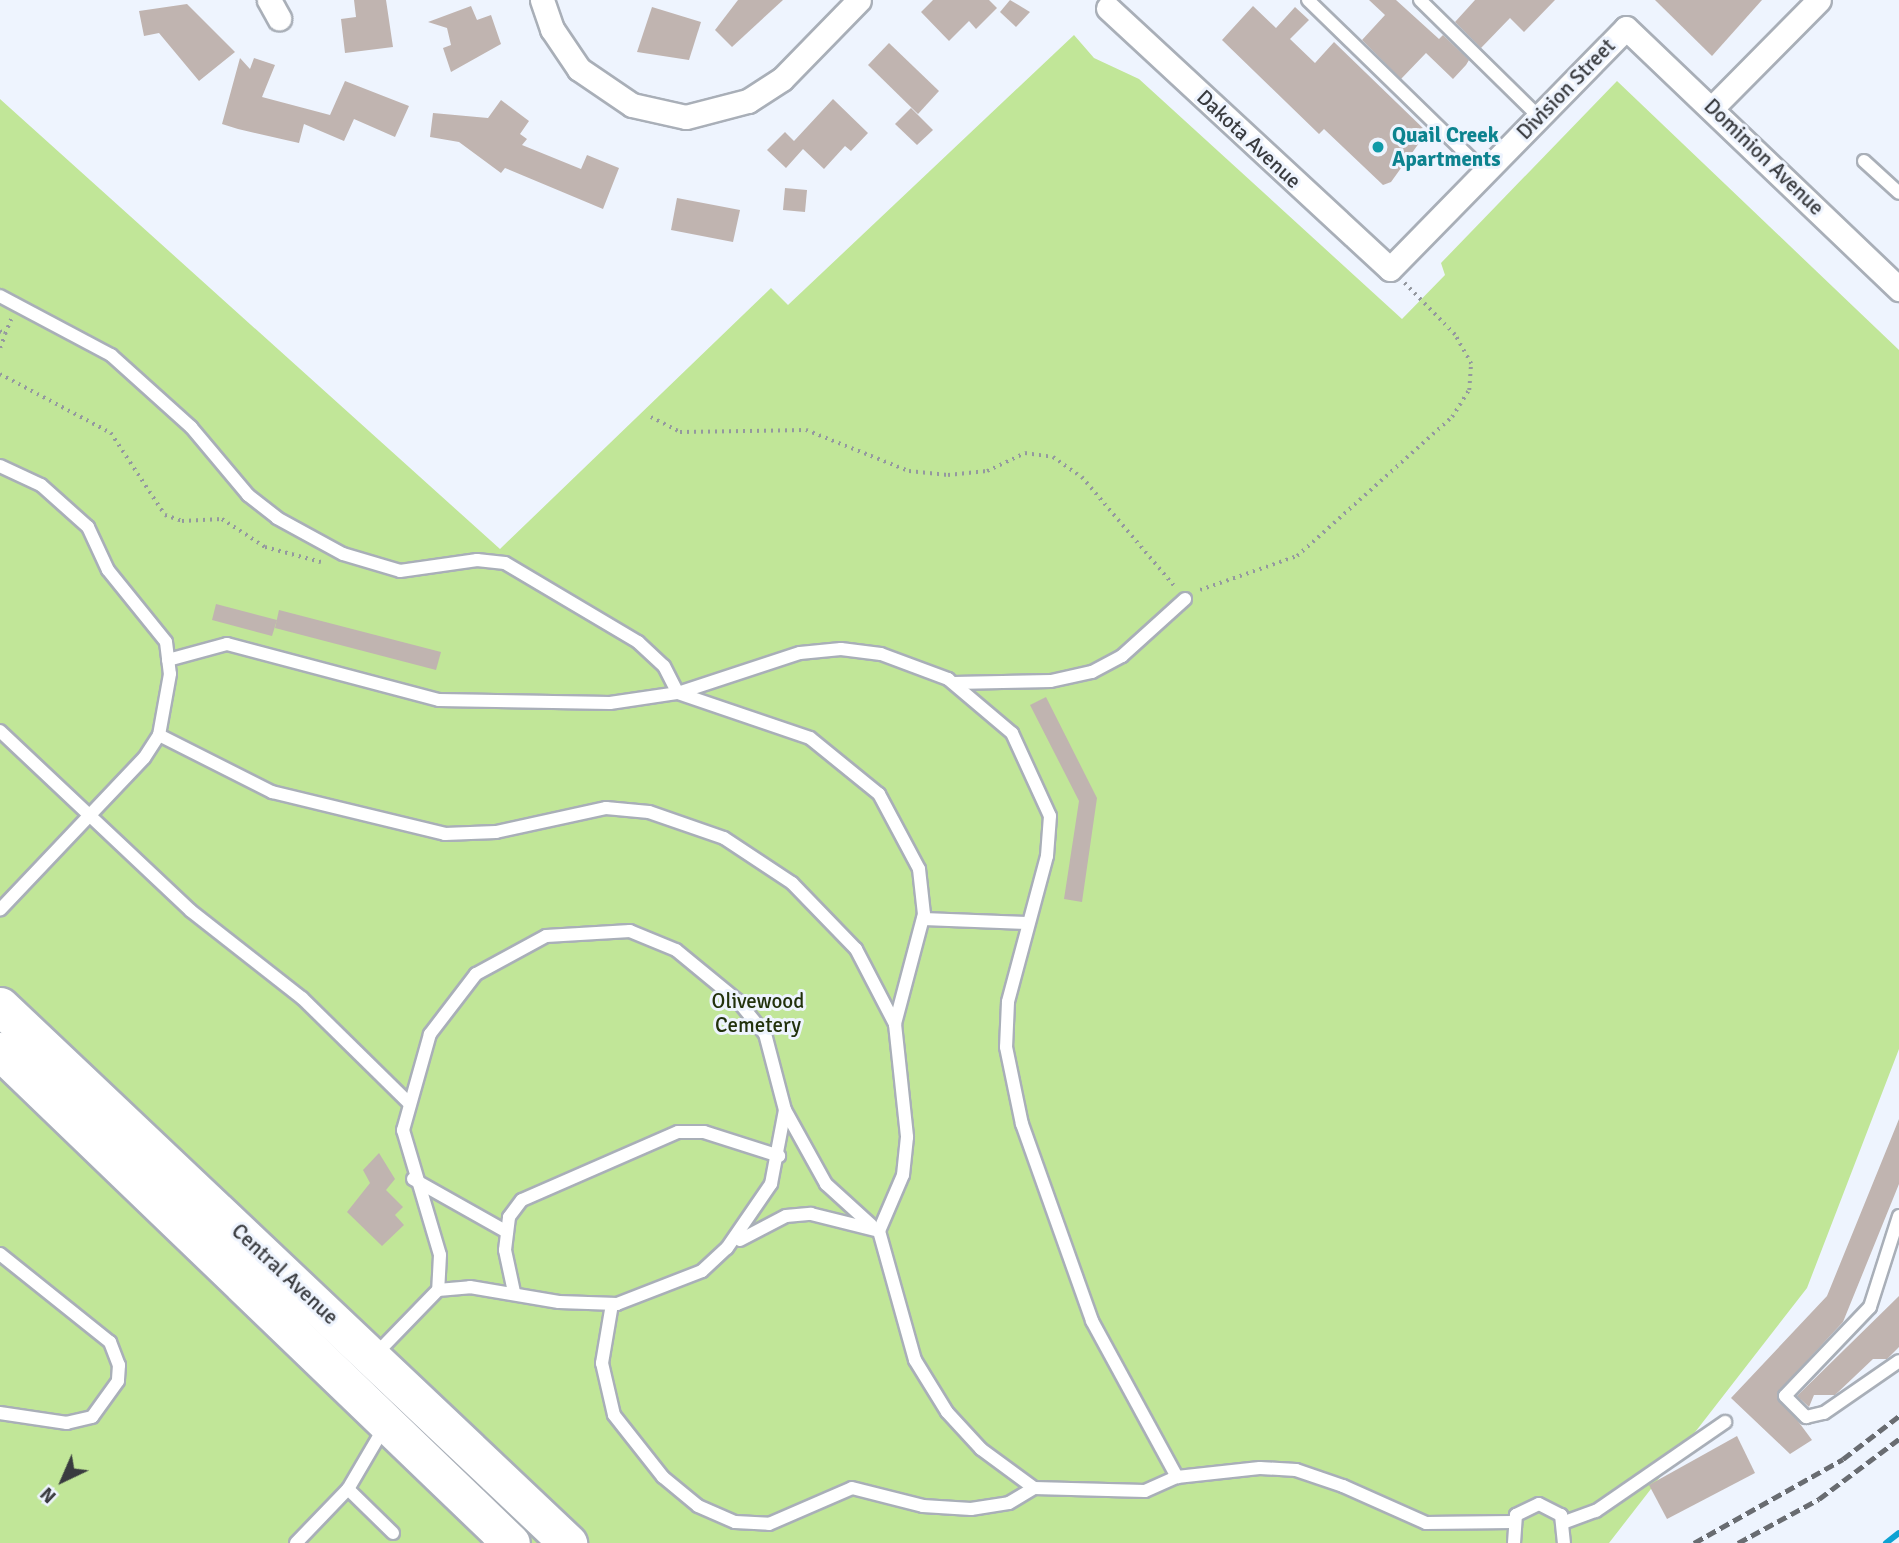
<!DOCTYPE html>
<html>
<head>
<meta charset="utf-8">
<style>
	body { margin:0 }
	#map { position:relative; width:1899px; height:1543px; overflow:hidden; background:#eef4fe; font-family:Signika,sans-serif }
	div>[style] { position:absolute }
	[style*='--x'] { left:calc(var(--x)*1px); top:calc(var(--y)*1px); width:calc(var(--w)*1px); rotate:calc(var(--a)*1deg) }
	.green>* { inset:0; background:#c1e698 }
	.stream>* { height:6px; margin:-3px; padding:0 3px; transform-origin:3px; border-radius:3px; background:#0ea2d2 }
	.building>* { inset:0; background:#c0b4b0 }
	.path>* { height:3.5px; margin-top:-1.75px; transform-origin:0; background:repeating-linear-gradient(90deg,#94989f 0 2px,transparent 0 7px) }
	.roads { filter:drop-shadow(2px 0 #a9afb8) drop-shadow(-2px 0 #a9afb8) drop-shadow(0 2px #a9afb8) drop-shadow(0 -2px #a9afb8) }
	.service>* { height:12px; margin:-6px; padding:0 6px; transform-origin:6px; border-radius:6px; background:#fff }
	.minor>* { height:23px; margin:-11.5px; padding:0 11.5px; transform-origin:11.5px; border-radius:11.5px; background:#fff }
	.primary>* { height:37px; margin:-18.5px; padding:0 18.5px; transform-origin:18.5px; border-radius:18.5px; background:#fff }
	.rail>* { height:5px; margin-top:-2.5px; transform-origin:0; background:repeating-linear-gradient(90deg,#696c71 0 10px,transparent 0 15px) }
	.dots>* { width:19px; height:19px; translate:-50% -50%; box-sizing:border-box; border:4px solid #eef4fe; border-radius:50% }
	span { translate:-50% -50%; white-space:nowrap; text-align:center; line-height:1.15; -webkit-text-stroke:6px #eef4fe; paint-order:stroke }
	.street-label { font-size:21px; color:#393b3f }
	.culture-label { font-size:21px; color:#0d838f; font-weight:700 }
	.left { translate:0 -50%; text-align:left }
	.park-label { font-size:21px; color:#22320c }
	.north { position:absolute; left:28px; top:1445px; width:70px; height:70px; -webkit-text-stroke:5px #eef4fe; paint-order:stroke; rotate:224deg; font-size:19px; font-weight:700; line-height:28px; text-align:center; color:#393b3f }
	.north::after { content:''; display:block; margin:auto; width:24px; height:32px; background:#393b3f; clip-path:polygon(50% 0,100% 100%,50% 72%,0 100%) }
</style>
</head>
<body>
<div id="map">
	<div class="green">
		<i style="clip-path:polygon(1074px 35px,1094px 58px,1139px 79px,1402px 319px,1445px 275px,1441px 263px,1617px 81px,1899px 350px,1899px 1049px,1807px 1288px,1609px 1543px,0 1543px,0 99px,500px 549px,771px 288px,788px 305px)"></i>
	</div>
	<div class="stream">
		<i style="--x:1886;--y:1543;--w:16;--a:-38"></i>
	</div>
	<div class="building">
		<i style="clip-path:polygon(354px 0,386px 0,393px 47px,345px 53px,341px 19px,356px 17px)"></i>
		<i style="clip-path:polygon(738px 0,783px 0,732px 47px,715px 30px)"></i>
		<i style="clip-path:polygon(933px 0,989px 0,997px 8px,976px 29px,969px 21px,949px 41px,921px 12px)"></i>
		<i style="clip-path:polygon(1010px 0,1030px 12px,1016px 27px,1000px 12px)"></i>
		<i style="clip-path:polygon(1369px 0,1396px 0,1439px 39px,1443px 35px,1469px 60px,1466px 65px,1453px 79px,1426px 53px,1401px 79px,1362px 40px,1385px 15px)"></i>
		<i style="clip-path:polygon(1475px 0,1555px 0,1524px 32px,1510px 18px,1481px 48px,1455px 22px)"></i>
		<i style="clip-path:polygon(1655px 0,1762px 0,1712px 56px)"></i>
		<i style="clip-path:polygon(187px 4px,235px 52px,199px 81px,159px 33px,144px 36px,139px 11px)"></i>
		<i style="clip-path:polygon(471px 6px,477px 20px,491px 15px,501px 44px,451px 72px,443px 48px,451px 45px,447px 28px,428px 22px)"></i>
		<i style="clip-path:polygon(1253px 6px,1276px 28px,1295px 7px,1309px 20px,1290px 39px,1315px 63px,1334px 42px,1427px 132px,1391px 182px,1383px 185px,1324px 129px,1319px 134px,1222px 40px)"></i>
		<i style="clip-path:polygon(652px 7px,701px 22px,689px 60px,637px 52px)"></i>
		<i style="clip-path:polygon(889px 43px,939px 91px,918px 114px,868px 65px)"></i>
		<i style="clip-path:polygon(240px 58px,250px 69px,254px 58px,275px 65px,262px 97px,330px 115px,345px 81px,409px 106px,395px 137px,354px 119px,344px 141px,304px 124px,299px 143px,238px 129px,222px 124px)"></i>
		<i style="clip-path:polygon(833px 99px,868px 133px,851px 151px,845px 146px,824px 169px,803px 149px,786px 168px,767px 150px,785px 132px,794px 141px)"></i>
		<i style="clip-path:polygon(501px 100px,529px 121px,520px 134px,527px 139px,522px 145px,581px 169px,587px 155px,619px 168px,603px 209px,505px 168px,501px 173px,459px 142px,430px 137px,433px 113px,488px 118px)"></i>
		<i style="clip-path:polygon(911px 108px,933px 130px,917px 145px,895px 124px)"></i>
		<i style="clip-path:polygon(785px 188px,807px 190px,805px 212px,783px 210px)"></i>
		<i style="clip-path:polygon(677px 198px,740px 210px,733px 242px,671px 230px)"></i>
		<i style="clip-path:polygon(216px 604px,277px 620px,272px 636px,212px 620px)"></i>
		<i style="clip-path:polygon(279px 610px,441px 652px,436px 670px,275px 628px)"></i>
		<i style="clip-path:polygon(1046px 697px,1097px 798px,1082px 902px,1064px 899px,1079px 801px,1030px 705px)"></i>
		<i style="clip-path:polygon(1899px 1119px,1899px 1184px,1843px 1322px,1777px 1393px,1812px 1440px,1790px 1454px,1731px 1398px,1827px 1296px)"></i>
		<i style="clip-path:polygon(379px 1153px,395px 1179px,386px 1190px,403px 1207px,395px 1215px,404px 1225px,382px 1246px,347px 1212px,370px 1183px,363px 1170px)"></i>
		<i style="clip-path:polygon(1899px 1296px,1899px 1347px,1887px 1359px,1873px 1359px,1835px 1395px,1814px 1395px,1809px 1407px,1797px 1396px)"></i>
		<i style="clip-path:polygon(1737px 1436px,1755px 1473px,1667px 1519px,1649px 1485px)"></i>
	</div>
	<div class="path">
		<i style="--x:0;--y:331;--w:6;--a:31"></i>
		<i style="--x:5;--y:334;--w:16;--a:-68"></i>
		<i style="--x:0;--y:348;--w:15;--a:-70"></i>
		<i style="--x:0;--y:374;--w:126;--a:28"></i>
		<i style="--x:111;--y:433;--w:98;--a:56.6"></i>
		<i style="--x:165;--y:515;--w:18;--a:19"></i>
		<i style="--x:182;--y:521;--w:40;--a:-2.9"></i>
		<i style="--x:222;--y:519;--w:51;--a:33.1"></i>
		<i style="--x:265;--y:547;--w:58;--a:15"></i>
		<i style="--x:651;--y:417;--w:33;--a:27"></i>
		<i style="--x:680;--y:432;--w:126;--a:-0.9"></i>
		<i style="--x:806;--y:430;--w:111;--a:21.7"></i>
		<i style="--x:909;--y:471;--w:39;--a:6"></i>
		<i style="--x:948;--y:475;--w:39;--a:-6"></i>
		<i style="--x:987;--y:471;--w:42;--a:-25.3"></i>
		<i style="--x:1025;--y:453;--w:28;--a:8"></i>
		<i style="--x:1053;--y:457;--w:35;--a:35"></i>
		<i style="--x:1082;--y:477;--w:145;--a:49.7"></i>
		<i style="--x:1200;--y:590;--w:103;--a:-19.3"></i>
		<i style="--x:1297;--y:556;--w:208;--a:-41.9"></i>
		<i style="--x:1452;--y:417;--w:32;--a:-58"></i>
		<i style="--x:1469;--y:390;--w:26;--a:-86"></i>
		<i style="--x:1471;--y:364;--w:33;--a:-119"></i>
		<i style="--x:1455;--y:335;--w:73;--a:-134.4"></i>
	</div>
	<div class="roads">
		<div class="service">
			<i style="--x:1308;--y:0;--w:247;--a:44.2"></i>
			<i style="--x:1420;--y:0;--w:167;--a:44.5"></i>
			<i style="--x:1864;--y:161;--w:47;--a:42.4"></i>
			<i style="--x:0;--y:296;--w:126;--a:28"></i>
			<i style="--x:111;--y:355;--w:108;--a:42"></i>
			<i style="--x:191;--y:427;--w:89;--a:50"></i>
			<i style="--x:248;--y:495;--w:37;--a:38"></i>
			<i style="--x:277;--y:518;--w:75;--a:28.6"></i>
			<i style="--x:343;--y:554;--w:59;--a:16.6"></i>
			<i style="--x:400;--y:571;--w:78;--a:-8.1"></i>
			<i style="--x:477;--y:560;--w:28;--a:6"></i>
			<i style="--x:505;--y:563;--w:155;--a:30.7"></i>
			<i style="--x:638;--y:642;--w:35;--a:43"></i>
			<i style="--x:664;--y:666;--w:30;--a:63"></i>
			<i style="--x:678;--y:693;--w:128;--a:-18.2"></i>
			<i style="--x:800;--y:653;--w:41;--a:-5.6"></i>
			<i style="--x:841;--y:649;--w:40;--a:7.1"></i>
			<i style="--x:881;--y:654;--w:72;--a:20.5"></i>
			<i style="--x:948;--y:679;--w:84;--a:40.2"></i>
			<i style="--x:1012;--y:733;--w:91;--a:65.4"></i>
			<i style="--x:1050;--y:816;--w:40;--a:94.3"></i>
			<i style="--x:1047;--y:856;--w:151;--a:105"></i>
			<i style="--x:1008;--y:1002;--w:45;--a:92.5"></i>
			<i style="--x:1006;--y:1047;--w:79;--a:78.3"></i>
			<i style="--x:1022;--y:1124;--w:209;--a:70.4"></i>
			<i style="--x:1092;--y:1321;--w:178;--a:61.4"></i>
			<i style="--x:0;--y:466;--w:45;--a:24.9"></i>
			<i style="--x:41;--y:485;--w:63;--a:41.8"></i>
			<i style="--x:88;--y:527;--w:47;--a:65.1"></i>
			<i style="--x:108;--y:570;--w:92;--a:51.1"></i>
			<i style="--x:166;--y:642;--w:32;--a:83"></i>
			<i style="--x:170;--y:674;--w:62;--a:100.2"></i>
			<i style="--x:159;--y:735;--w:27;--a:123"></i>
			<i style="--x:144;--y:758;--w:209;--a:133.5"></i>
			<i style="--x:168;--y:660;--w:61;--a:-15.2"></i>
			<i style="--x:227;--y:644;--w:219;--a:14.8"></i>
			<i style="--x:439;--y:700;--w:171;--a:1"></i>
			<i style="--x:610;--y:703;--w:69;--a:-8.4"></i>
			<i style="--x:678;--y:693;--w:139;--a:18.8"></i>
			<i style="--x:810;--y:738;--w:89;--a:39.1"></i>
			<i style="--x:879;--y:794;--w:85;--a:61.9"></i>
			<i style="--x:919;--y:869;--w:45;--a:83.7"></i>
			<i style="--x:924;--y:914;--w:114;--a:104.8"></i>
			<i style="--x:954;--y:683;--w:97;--a:-1.2"></i>
			<i style="--x:1051;--y:681;--w:42;--a:-12.4"></i>
			<i style="--x:1092;--y:672;--w:34;--a:-28"></i>
			<i style="--x:1122;--y:656;--w:85;--a:-42.1"></i>
			<i style="--x:0;--y:731;--w:262;--a:43.3"></i>
			<i style="--x:191;--y:911;--w:141;--a:38.1"></i>
			<i style="--x:302;--y:998;--w:150;--a:44.5"></i>
			<i style="--x:159;--y:735;--w:127;--a:26.8"></i>
			<i style="--x:272;--y:792;--w:178;--a:13.6"></i>
			<i style="--x:445;--y:834;--w:51;--a:-2.2"></i>
			<i style="--x:496;--y:832;--w:113;--a:-12.3"></i>
			<i style="--x:606;--y:808;--w:43;--a:5.3"></i>
			<i style="--x:649;--y:812;--w:79;--a:19.1"></i>
			<i style="--x:724;--y:838;--w:82;--a:33.5"></i>
			<i style="--x:792;--y:883;--w:92;--a:45.9"></i>
			<i style="--x:856;--y:949;--w:85;--a:62.5"></i>
			<i style="--x:895;--y:1024;--w:114;--a:83.9"></i>
			<i style="--x:907;--y:1137;--w:38;--a:96"></i>
			<i style="--x:903;--y:1175;--w:61;--a:113.2"></i>
			<i style="--x:879;--y:1231;--w:134;--a:74.4"></i>
			<i style="--x:915;--y:1360;--w:61;--a:58.4"></i>
			<i style="--x:947;--y:1412;--w:50;--a:47.4"></i>
			<i style="--x:981;--y:1449;--w:66;--a:36.3"></i>
			<i style="--x:923;--y:919;--w:104;--a:2.2"></i>
			<i style="--x:785;--y:1110;--w:85;--a:61"></i>
			<i style="--x:826;--y:1184;--w:61;--a:42.3"></i>
			<i style="--x:413;--y:1179;--w:108;--a:29.4"></i>
			<i style="--x:1899;--y:1216;--w:96;--a:107.7"></i>
			<i style="--x:1870;--y:1307;--w:123;--a:133.7"></i>
			<i style="--x:1785;--y:1396;--w:30;--a:45"></i>
			<i style="--x:1806;--y:1417;--w:18;--a:-13"></i>
			<i style="--x:1824;--y:1413;--w:91;--a:-34.7"></i>
			<i style="--x:740;--y:1240;--w:52;--a:-27.6"></i>
			<i style="--x:786;--y:1216;--w:25;--a:-5"></i>
			<i style="--x:811;--y:1214;--w:70;--a:14"></i>
			<i style="--x:0;--y:1254;--w:141;--a:38.7"></i>
			<i style="--x:110;--y:1342;--w:25;--a:69"></i>
			<i style="--x:119;--y:1365;--w:16;--a:94"></i>
			<i style="--x:118;--y:1381;--w:44;--a:125.8"></i>
			<i style="--x:92;--y:1417;--w:26;--a:167"></i>
			<i style="--x:67;--y:1423;--w:68;--a:-171.5"></i>
			<i style="--x:514;--y:1292;--w:43;--a:-102.1"></i>
			<i style="--x:505;--y:1250;--w:33;--a:-83"></i>
			<i style="--x:509;--y:1217;--w:21;--a:-53"></i>
			<i style="--x:522;--y:1200;--w:170;--a:-23.6"></i>
			<i style="--x:678;--y:1132;--w:26;--a:0"></i>
			<i style="--x:704;--y:1132;--w:79;--a:17.7"></i>
			<i style="--x:612;--y:1304;--w:60;--a:99.6"></i>
			<i style="--x:602;--y:1363;--w:53;--a:77"></i>
			<i style="--x:614;--y:1415;--w:79;--a:51.7"></i>
			<i style="--x:663;--y:1477;--w:45;--a:39.6"></i>
			<i style="--x:698;--y:1506;--w:40;--a:23.4"></i>
			<i style="--x:735;--y:1522;--w:34;--a:3"></i>
			<i style="--x:769;--y:1524;--w:90;--a:-23.4"></i>
			<i style="--x:852;--y:1488;--w:73;--a:14.2"></i>
			<i style="--x:923;--y:1506;--w:48;--a:3.6"></i>
			<i style="--x:971;--y:1509;--w:38;--a:-9"></i>
			<i style="--x:1009;--y:1503;--w:29;--a:-31"></i>
			<i style="--x:1034;--y:1488;--w:111;--a:1.5"></i>
			<i style="--x:1145;--y:1491;--w:35;--a:-24"></i>
			<i style="--x:1177;--y:1477;--w:83;--a:-6.2"></i>
			<i style="--x:1260;--y:1468;--w:36;--a:3"></i>
			<i style="--x:1296;--y:1470;--w:50;--a:18.8"></i>
			<i style="--x:1343;--y:1486;--w:91;--a:24"></i>
			<i style="--x:1426;--y:1523;--w:86;--a:-0.7"></i>
			<i style="--x:373;--y:1357;--w:93;--a:-45.9"></i>
			<i style="--x:438;--y:1290;--w:32;--a:-5"></i>
			<i style="--x:470;--y:1287;--w:90;--a:9.6"></i>
			<i style="--x:559;--y:1302;--w:58;--a:2"></i>
			<i style="--x:617;--y:1304;--w:91;--a:-21.2"></i>
			<i style="--x:702;--y:1271;--w:34;--a:-43"></i>
			<i style="--x:727;--y:1248;--w:78;--a:-55.5"></i>
			<i style="--x:771;--y:1184;--w:75;--a:-79.3"></i>
			<i style="--x:785;--y:1110;--w:79;--a:-104.7"></i>
			<i style="--x:765;--y:1034;--w:43;--a:-129.3"></i>
			<i style="--x:738;--y:1001;--w:80;--a:-140.6"></i>
			<i style="--x:676;--y:950;--w:50;--a:-157.6"></i>
			<i style="--x:630;--y:931;--w:84;--a:176.6"></i>
			<i style="--x:546;--y:936;--w:80;--a:151.5"></i>
			<i style="--x:476;--y:974;--w:76;--a:127.5"></i>
			<i style="--x:430;--y:1034;--w:100;--a:105.7"></i>
			<i style="--x:403;--y:1130;--w:130;--a:73.5"></i>
			<i style="--x:440;--y:1255;--w:35;--a:93"></i>
			<i style="--x:385;--y:1426;--w:73;--a:120.4"></i>
			<i style="--x:348;--y:1489;--w:63;--a:44.4"></i>
			<i style="--x:1565;--y:1522;--w:33;--a:-20"></i>
			<i style="--x:1596;--y:1511;--w:157;--a:-34.6"></i>
			<i style="--x:296;--y:1543;--w:75;--a:-46.1"></i>
			<i style="--x:1514;--y:1543;--w:28;--a:-86"></i>
			<i style="--x:1516;--y:1515;--w:25;--a:-26"></i>
			<i style="--x:1539;--y:1504;--w:25;--a:27"></i>
			<i style="--x:1561;--y:1515;--w:28;--a:84"></i>
		</div>
		<div class="minor">
			<i style="--x:269;--y:0;--w:21;--a:61"></i>
			<i style="--x:542;--y:0;--w:31;--a:71"></i>
			<i style="--x:552;--y:29;--w:48;--a:56"></i>
			<i style="--x:579;--y:69;--w:64;--a:34.2"></i>
			<i style="--x:632;--y:105;--w:55;--a:12.5"></i>
			<i style="--x:686;--y:117;--w:64;--a:-14.5"></i>
			<i style="--x:748;--y:101;--w:40;--a:-32.9"></i>
			<i style="--x:782;--y:79;--w:110;--a:-45.7"></i>
			<i style="--x:1108;--y:8;--w:384;--a:42.8"></i>
			<i style="--x:1390;--y:269;--w:337;--a:-45.6"></i>
			<i style="--x:1626;--y:28;--w:378;--a:43.7"></i>
			<i style="--x:1714;--y:106;--w:149;--a:-45.3"></i>
		</div>
		<div class="primary">
			<i style="--x:0;--y:1006;--w:782;--a:43.39"></i>
			<i style="--x:0;--y:1051;--w:709;--a:43.91"></i>
		</div>
	</div>
	<div class="rail">
		<i style="--x:1694;--y:1543;--w:171;--a:-29.4"></i>
		<i style="--x:1843;--y:1459;--w:71;--a:-37.5"></i>
		<i style="--x:1738;--y:1543;--w:92;--a:-28.5"></i>
		<i style="--x:1819;--y:1499;--w:100;--a:-36.9"></i>
	</div>
	<div class="dots">
		<i style="left:1378px;top:147px;background:#0f9aa8"></i>
	</div>
	<div class="street-label">
		<span style="left:1566px;top:89px;rotate:-46deg">Division Street</span>
		<span style="left:1249px;top:139px;rotate:43deg">Dakota Avenue</span>
		<span style="left:1764px;top:157px;rotate:44deg">Dominion Avenue</span>
		<span style="left:285px;top:1274px;rotate:43deg">Central Avenue</span>
	</div>
	<div class="culture-label">
		<span class="left" style="left:1392px;top:147px">Quail Creek<br>Apartments</span>
	</div>
	<div class="park-label">
		<span style="left:758px;top:1013px">Olivewood<br>Cemetery</span>
	</div>
	<div class="north">N</div>
</div>
</body>
</html>
